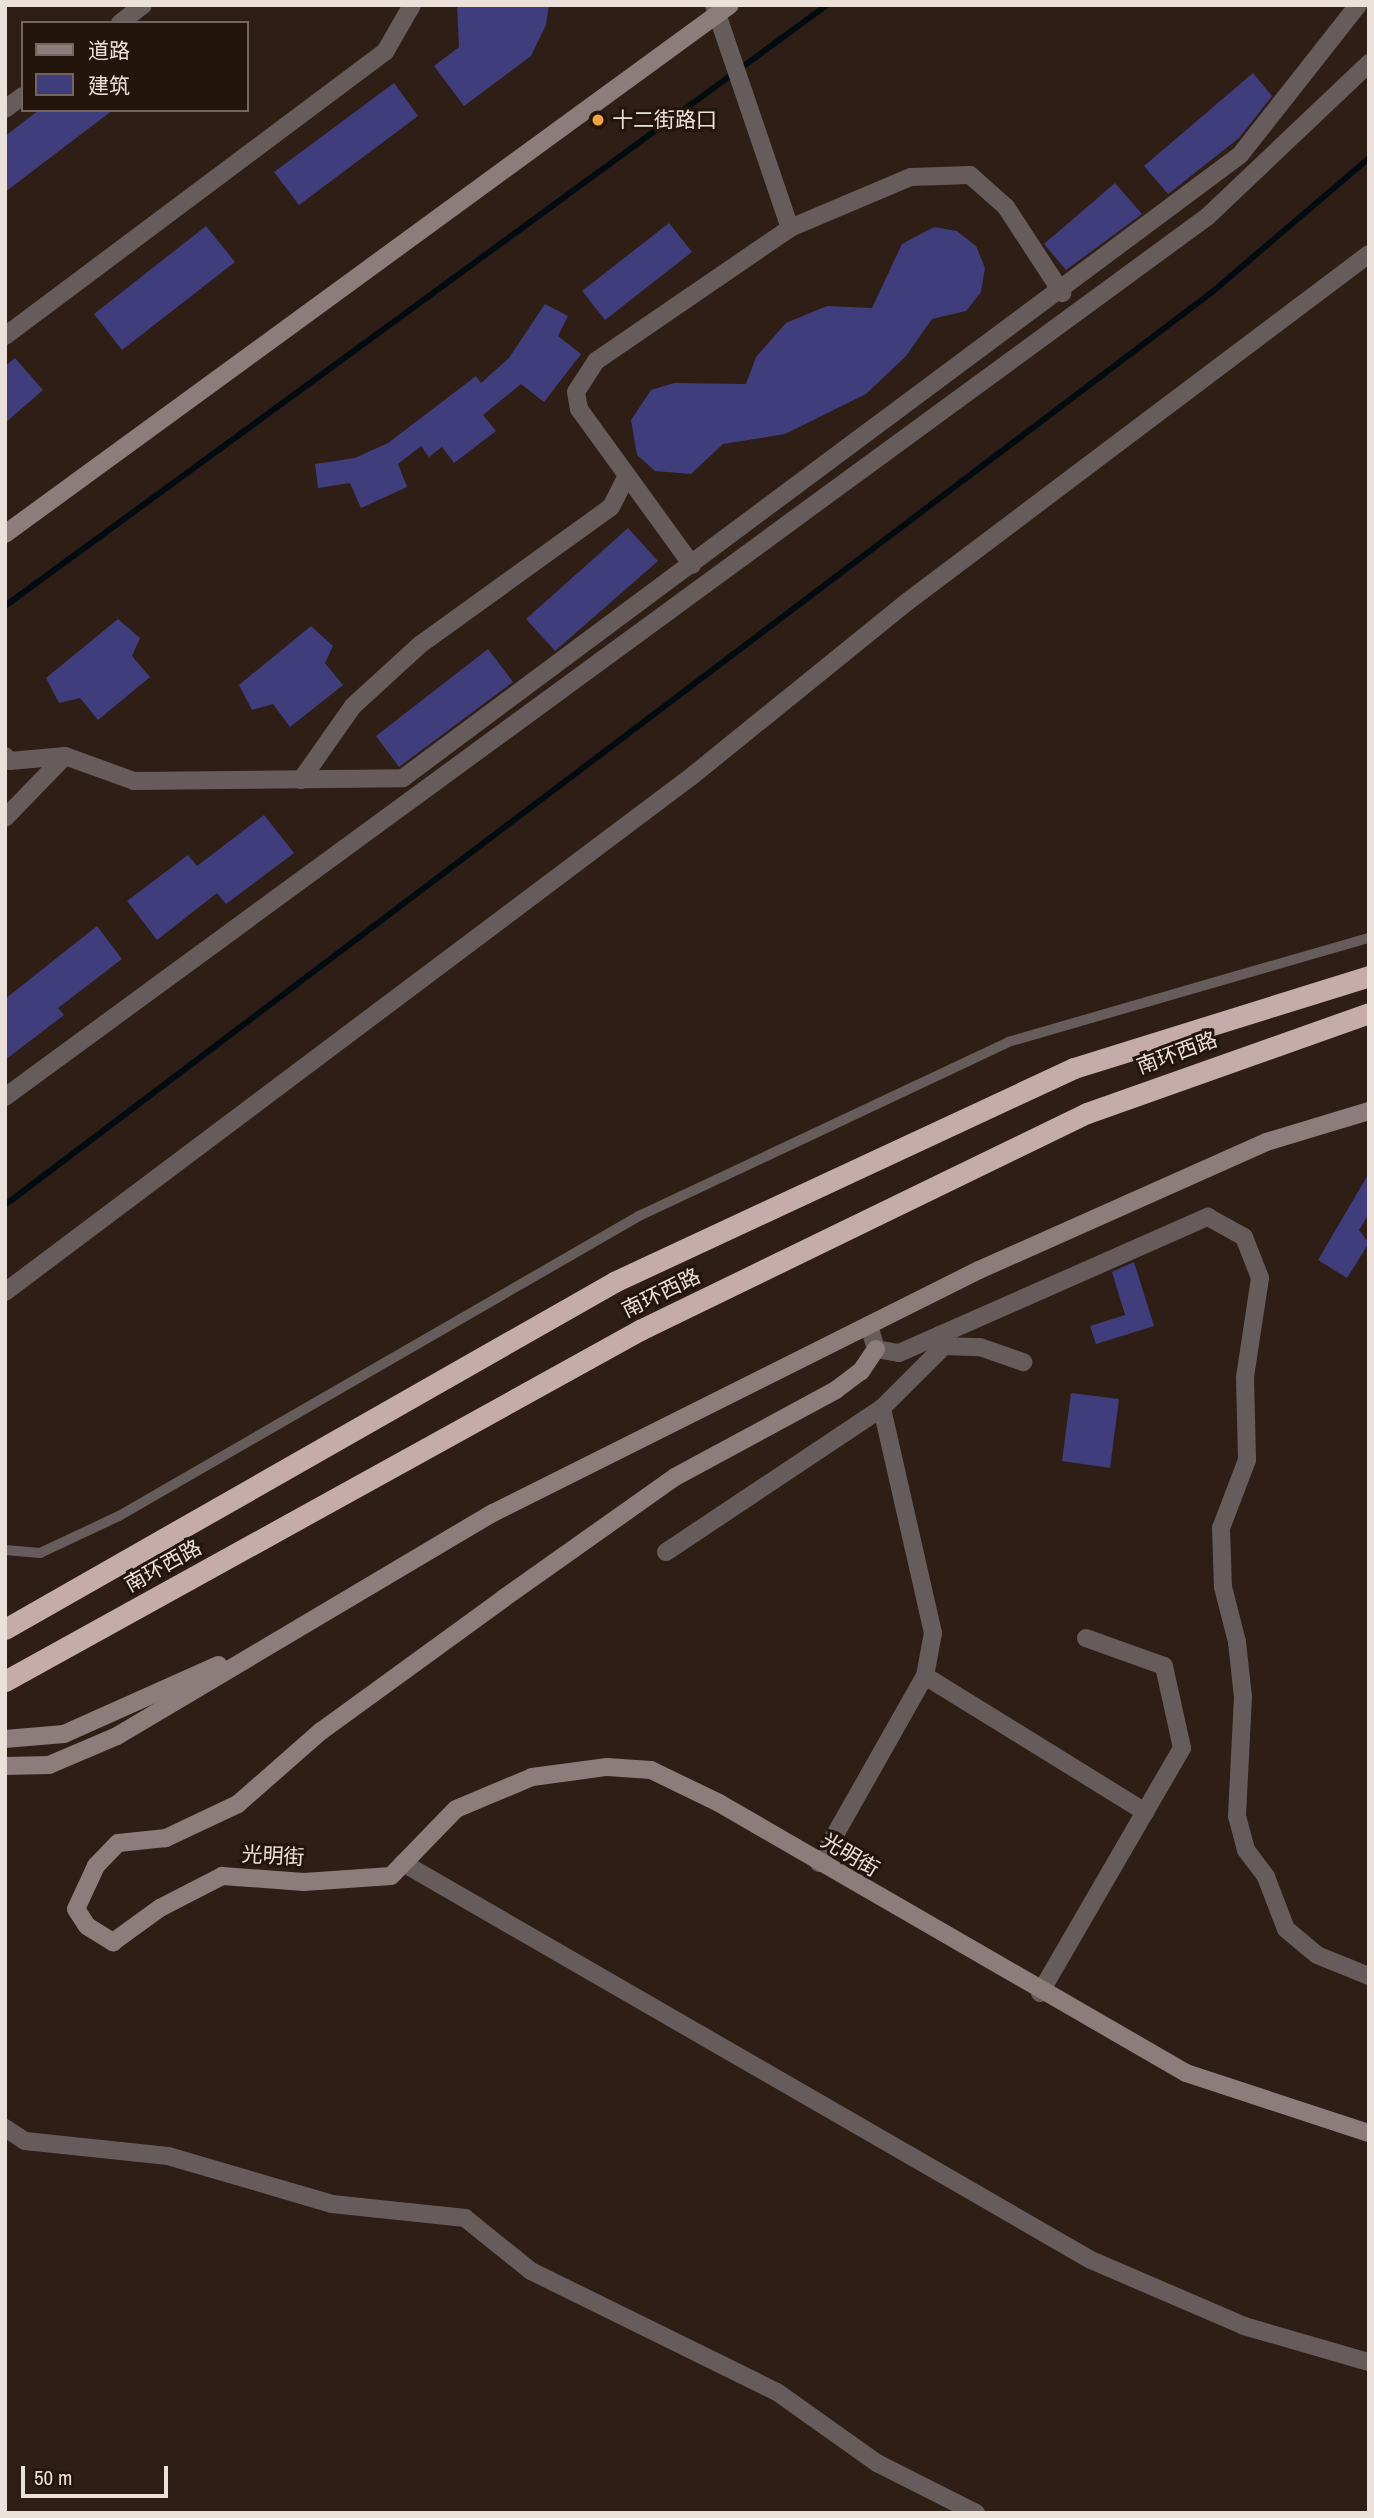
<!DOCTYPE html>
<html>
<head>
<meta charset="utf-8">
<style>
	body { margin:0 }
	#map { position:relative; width:1374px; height:2518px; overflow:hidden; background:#2e1e15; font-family:"Archivo Narrow","Noto Sans SC",sans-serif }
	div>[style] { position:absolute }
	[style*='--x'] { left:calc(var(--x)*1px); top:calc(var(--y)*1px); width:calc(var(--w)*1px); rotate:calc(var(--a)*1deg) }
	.stream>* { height:6px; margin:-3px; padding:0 3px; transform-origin:3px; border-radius:3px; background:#020c10 }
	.building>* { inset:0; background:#403d7d }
	.lane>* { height:10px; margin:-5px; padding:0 5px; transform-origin:5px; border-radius:5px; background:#665c5b }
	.street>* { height:18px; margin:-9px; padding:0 9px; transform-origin:9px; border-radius:9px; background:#665c5b }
	.secondary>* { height:18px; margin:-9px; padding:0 9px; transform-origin:9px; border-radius:9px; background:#8c7c7b }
	.highway>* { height:21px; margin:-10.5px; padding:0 10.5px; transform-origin:10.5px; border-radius:10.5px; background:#c5acaa }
	.dots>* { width:19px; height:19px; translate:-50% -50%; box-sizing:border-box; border:4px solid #24150c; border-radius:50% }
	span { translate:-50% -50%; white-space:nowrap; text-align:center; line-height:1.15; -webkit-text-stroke:6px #24150c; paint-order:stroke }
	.poi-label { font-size:21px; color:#ebe0da }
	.left { translate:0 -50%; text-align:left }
	.street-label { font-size:21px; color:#ebe0da }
	.frame { position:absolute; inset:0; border:7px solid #ebe0da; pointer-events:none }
	.legend { position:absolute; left:21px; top:21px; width:228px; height:91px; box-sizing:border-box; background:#24150c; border:2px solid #74665e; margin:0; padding:9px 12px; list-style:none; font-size:21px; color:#ebe0da }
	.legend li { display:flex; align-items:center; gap:14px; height:35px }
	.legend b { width:35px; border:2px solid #74665e }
	.scale { position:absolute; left:21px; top:2466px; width:147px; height:32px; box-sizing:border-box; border:4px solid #ebe0da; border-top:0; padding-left:9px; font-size:21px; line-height:24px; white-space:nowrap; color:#ebe0da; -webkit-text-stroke:5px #24150c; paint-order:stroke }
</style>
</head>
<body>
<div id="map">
	<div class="stream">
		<i style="--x:5;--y:606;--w:1018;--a:-36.17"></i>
		<i style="--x:5;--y:1205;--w:1512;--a:-37.1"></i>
		<i style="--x:1211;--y:293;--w:208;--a:-40.5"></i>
	</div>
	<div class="building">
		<i style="clip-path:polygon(457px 5px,549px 5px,546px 25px,531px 56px,464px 106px,434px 66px,459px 47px)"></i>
		<i style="clip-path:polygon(1253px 73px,1272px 96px,1239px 138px,1168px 194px,1144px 166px)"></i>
		<i style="clip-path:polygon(394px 83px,418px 116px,299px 205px,274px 172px)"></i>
		<i style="clip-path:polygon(39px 110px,113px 110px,5px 192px,5px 136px)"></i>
		<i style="clip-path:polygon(1115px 183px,1142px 214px,1066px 270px,1044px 244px)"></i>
		<i style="clip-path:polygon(669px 223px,692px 252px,605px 320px,582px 291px)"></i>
		<i style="clip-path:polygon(206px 226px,235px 262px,122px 350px,94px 314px)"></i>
		<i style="clip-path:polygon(934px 227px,957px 231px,976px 246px,985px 268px,981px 292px,966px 311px,932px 319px,906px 356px,866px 394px,785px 434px,723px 444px,691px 474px,655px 471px,637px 455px,631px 420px,651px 390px,674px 383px,746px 384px,756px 357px,786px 323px,827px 306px,872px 308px,902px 244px)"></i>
		<i style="clip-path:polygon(545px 304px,568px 316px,558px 336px,581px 354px,544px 402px,521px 384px,483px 415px,496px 431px,454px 463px,442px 447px,429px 457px,421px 446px,398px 464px,407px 487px,361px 508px,350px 483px,318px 488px,315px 464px,355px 458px,388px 443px,476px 376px,481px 383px,509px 358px)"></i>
		<i style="clip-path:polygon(15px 358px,43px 390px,5px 423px,5px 366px)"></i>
		<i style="clip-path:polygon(628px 528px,658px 561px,555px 651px,526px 619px)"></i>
		<i style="clip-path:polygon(118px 619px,140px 638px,132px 656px,150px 677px,98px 720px,80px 698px,59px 703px,46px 678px)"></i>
		<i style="clip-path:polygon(311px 626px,333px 646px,325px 663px,343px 685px,290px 727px,273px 704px,252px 710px,239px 685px)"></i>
		<i style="clip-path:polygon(488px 649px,513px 682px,399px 767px,376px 736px)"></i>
		<i style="clip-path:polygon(264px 815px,294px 853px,226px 904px,217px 893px,157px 940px,127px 901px,188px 855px,197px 866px)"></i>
		<i style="clip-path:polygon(97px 926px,122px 959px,58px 1008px,64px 1015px,5px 1060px,5px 999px)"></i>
		<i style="clip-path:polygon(1369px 1173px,1369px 1214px,1359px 1230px,1369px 1243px,1347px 1278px,1318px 1260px)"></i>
		<i style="clip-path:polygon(1134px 1262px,1154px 1326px,1096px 1344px,1090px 1326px,1125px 1315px,1112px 1272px)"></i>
		<i style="clip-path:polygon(1071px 1393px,1119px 1399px,1110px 1468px,1062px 1461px)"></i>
	</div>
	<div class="lane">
		<i style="--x:5;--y:1550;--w:35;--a:5"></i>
		<i style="--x:40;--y:1553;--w:87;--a:-25.1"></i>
		<i style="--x:119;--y:1516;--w:600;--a:-29.98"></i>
		<i style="--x:639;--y:1216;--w:408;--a:-25.2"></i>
		<i style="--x:1008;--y:1042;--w:376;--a:-16.1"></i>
	</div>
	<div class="street">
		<i style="--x:714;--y:5;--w:236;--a:71.2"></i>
		<i style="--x:120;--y:23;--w:29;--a:-38"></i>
		<i style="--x:5;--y:109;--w:22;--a:-36"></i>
		<i style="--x:5;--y:336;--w:474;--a:-36.8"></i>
		<i style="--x:385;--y:52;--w:54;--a:-60.1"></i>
		<i style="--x:692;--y:565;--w:193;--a:-125.9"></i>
		<i style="--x:579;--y:409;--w:17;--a:-100"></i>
		<i style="--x:576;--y:392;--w:37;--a:-57"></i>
		<i style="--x:596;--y:361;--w:235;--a:-34.4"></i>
		<i style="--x:790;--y:228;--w:131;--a:-22.9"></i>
		<i style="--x:911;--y:177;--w:59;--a:-1.9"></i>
		<i style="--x:970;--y:175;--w:48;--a:41.6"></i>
		<i style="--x:1006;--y:207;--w:103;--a:56.9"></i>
		<i style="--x:5;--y:756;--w:7;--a:45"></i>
		<i style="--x:10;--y:761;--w:55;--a:-5.2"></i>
		<i style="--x:65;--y:756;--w:73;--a:19.9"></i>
		<i style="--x:134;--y:781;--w:269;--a:-0.6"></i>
		<i style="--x:403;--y:778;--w:1043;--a:-36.66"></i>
		<i style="--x:1240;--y:155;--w:191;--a:-51.8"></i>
		<i style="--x:301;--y:780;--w:90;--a:-54.9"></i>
		<i style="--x:353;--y:706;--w:92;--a:-42.4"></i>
		<i style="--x:421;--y:644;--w:234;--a:-35.8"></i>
		<i style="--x:611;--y:507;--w:33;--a:-63"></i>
		<i style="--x:5;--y:818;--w:86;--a:-45.9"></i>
		<i style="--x:5;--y:1097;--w:1490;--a:-36.21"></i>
		<i style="--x:1207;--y:217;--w:224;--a:-43.5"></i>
		<i style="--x:5;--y:1292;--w:859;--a:-36.91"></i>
		<i style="--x:692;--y:776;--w:277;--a:-39"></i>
		<i style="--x:907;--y:602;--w:578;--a:-36.99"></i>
		<i style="--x:869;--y:1325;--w:25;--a:74"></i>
		<i style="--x:876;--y:1349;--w:23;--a:10"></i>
		<i style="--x:899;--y:1353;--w:338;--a:-23.8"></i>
		<i style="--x:1208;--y:1217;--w:41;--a:29.1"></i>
		<i style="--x:1244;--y:1237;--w:44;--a:68.7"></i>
		<i style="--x:1260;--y:1278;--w:100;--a:98.6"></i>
		<i style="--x:1245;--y:1377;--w:83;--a:88.6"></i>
		<i style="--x:1247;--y:1460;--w:73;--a:110.9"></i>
		<i style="--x:1221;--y:1528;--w:59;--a:88.1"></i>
		<i style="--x:1223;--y:1587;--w:57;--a:75.7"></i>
		<i style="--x:1237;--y:1642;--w:55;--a:83.8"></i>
		<i style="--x:1243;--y:1697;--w:119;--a:92.9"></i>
		<i style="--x:1237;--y:1816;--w:35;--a:75"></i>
		<i style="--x:1246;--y:1850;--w:34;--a:53"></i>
		<i style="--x:1266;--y:1877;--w:56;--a:69"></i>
		<i style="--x:1286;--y:1929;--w:40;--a:40"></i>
		<i style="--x:1317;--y:1955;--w:56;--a:22"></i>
		<i style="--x:944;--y:1346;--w:36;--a:2"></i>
		<i style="--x:980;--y:1347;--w:46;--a:19.2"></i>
		<i style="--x:666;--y:1552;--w:260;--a:-33.7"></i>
		<i style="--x:882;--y:1408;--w:88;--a:-45"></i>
		<i style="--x:944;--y:1346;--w:12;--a:-110"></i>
		<i style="--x:925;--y:1676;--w:259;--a:31.7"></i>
		<i style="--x:403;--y:1863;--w:794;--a:29.99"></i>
		<i style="--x:1091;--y:2260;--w:167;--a:23.3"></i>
		<i style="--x:1244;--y:2326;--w:130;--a:16.1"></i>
		<i style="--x:819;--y:1863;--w:215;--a:-60.5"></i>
		<i style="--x:925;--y:1676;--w:44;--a:-79.5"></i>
		<i style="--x:933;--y:1633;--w:231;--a:-102.8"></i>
		<i style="--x:1040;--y:1993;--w:283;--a:-59.9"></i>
		<i style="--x:1182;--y:1748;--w:84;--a:-102.4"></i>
		<i style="--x:1164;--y:1666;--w:83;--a:-160.3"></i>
		<i style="--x:5;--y:2128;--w:24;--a:33"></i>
		<i style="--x:25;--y:2141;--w:144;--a:6"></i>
		<i style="--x:168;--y:2156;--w:171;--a:16.3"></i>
		<i style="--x:332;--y:2204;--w:134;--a:6"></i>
		<i style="--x:465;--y:2218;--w:85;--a:38.8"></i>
		<i style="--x:531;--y:2271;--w:274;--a:26.2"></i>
		<i style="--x:777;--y:2392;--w:123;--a:35.4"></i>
		<i style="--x:877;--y:2463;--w:111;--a:26.8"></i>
	</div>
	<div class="secondary">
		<i style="--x:5;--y:534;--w:897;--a:-36.12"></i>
		<i style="--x:876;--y:1349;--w:27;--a:124"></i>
		<i style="--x:861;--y:1371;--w:31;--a:143"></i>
		<i style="--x:836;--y:1390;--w:183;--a:151.6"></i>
		<i style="--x:675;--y:1477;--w:211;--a:144.7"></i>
		<i style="--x:503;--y:1599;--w:225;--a:144"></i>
		<i style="--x:321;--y:1731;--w:111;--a:138.7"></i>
		<i style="--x:238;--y:1804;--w:80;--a:154.7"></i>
		<i style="--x:166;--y:1838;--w:48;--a:174.1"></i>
		<i style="--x:118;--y:1843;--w:32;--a:134"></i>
		<i style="--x:96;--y:1866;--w:47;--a:114.9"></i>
		<i style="--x:76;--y:1909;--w:20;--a:57"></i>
		<i style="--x:87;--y:1926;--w:31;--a:32"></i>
		<i style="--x:113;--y:1942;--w:58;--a:-35.9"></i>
		<i style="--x:160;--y:1908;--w:70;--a:-27.3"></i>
		<i style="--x:222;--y:1876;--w:82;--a:4.2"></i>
		<i style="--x:304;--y:1882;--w:87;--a:-3.9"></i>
		<i style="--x:391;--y:1876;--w:93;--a:-45.9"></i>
		<i style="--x:456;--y:1809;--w:82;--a:-22.8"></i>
		<i style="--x:532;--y:1777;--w:76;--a:-7.6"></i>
		<i style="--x:607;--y:1767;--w:44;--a:3.9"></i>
		<i style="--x:651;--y:1770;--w:76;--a:25.9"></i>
		<i style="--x:719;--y:1803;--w:539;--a:30.03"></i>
		<i style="--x:1186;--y:2073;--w:193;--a:18.2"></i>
		<i style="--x:5;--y:1739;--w:59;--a:-4.8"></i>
		<i style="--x:64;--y:1734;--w:169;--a:-24.1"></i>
		<i style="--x:5;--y:1766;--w:44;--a:-1.3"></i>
		<i style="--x:49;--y:1765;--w:74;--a:-23.1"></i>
		<i style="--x:117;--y:1736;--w:437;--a:-30.7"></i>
		<i style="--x:493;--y:1513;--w:543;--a:-26.57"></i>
		<i style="--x:979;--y:1270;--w:314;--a:-24"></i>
		<i style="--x:1266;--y:1142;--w:108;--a:-16.8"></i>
	</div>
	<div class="highway">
		<i style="--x:5;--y:1629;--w:701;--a:-29.67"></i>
		<i style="--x:614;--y:1282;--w:507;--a:-24.95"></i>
		<i style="--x:1074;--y:1068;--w:309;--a:-17.3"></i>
		<i style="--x:5;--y:1681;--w:726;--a:-28.93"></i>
		<i style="--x:640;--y:1330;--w:497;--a:-25.9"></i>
		<i style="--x:1087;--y:1113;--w:299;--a:-19.5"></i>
	</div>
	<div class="dots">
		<i style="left:598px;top:120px;background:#f5a246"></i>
	</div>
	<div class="poi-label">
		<span class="left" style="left:612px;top:120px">十二街路口</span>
	</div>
	<div class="street-label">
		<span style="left:1177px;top:1053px;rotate:-20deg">南环西路</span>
		<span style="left:661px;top:1293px;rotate:-26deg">南环西路</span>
		<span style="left:163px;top:1566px;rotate:-29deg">南环西路</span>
		<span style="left:850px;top:1855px;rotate:31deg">光明街</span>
		<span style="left:273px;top:1856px;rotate:3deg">光明街</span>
	</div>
	<div class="frame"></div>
	<ul class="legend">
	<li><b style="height:9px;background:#8c7c7b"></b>道路</li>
	<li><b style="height:19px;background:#403d7d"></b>建筑</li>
	</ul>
	<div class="scale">50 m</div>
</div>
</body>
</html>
